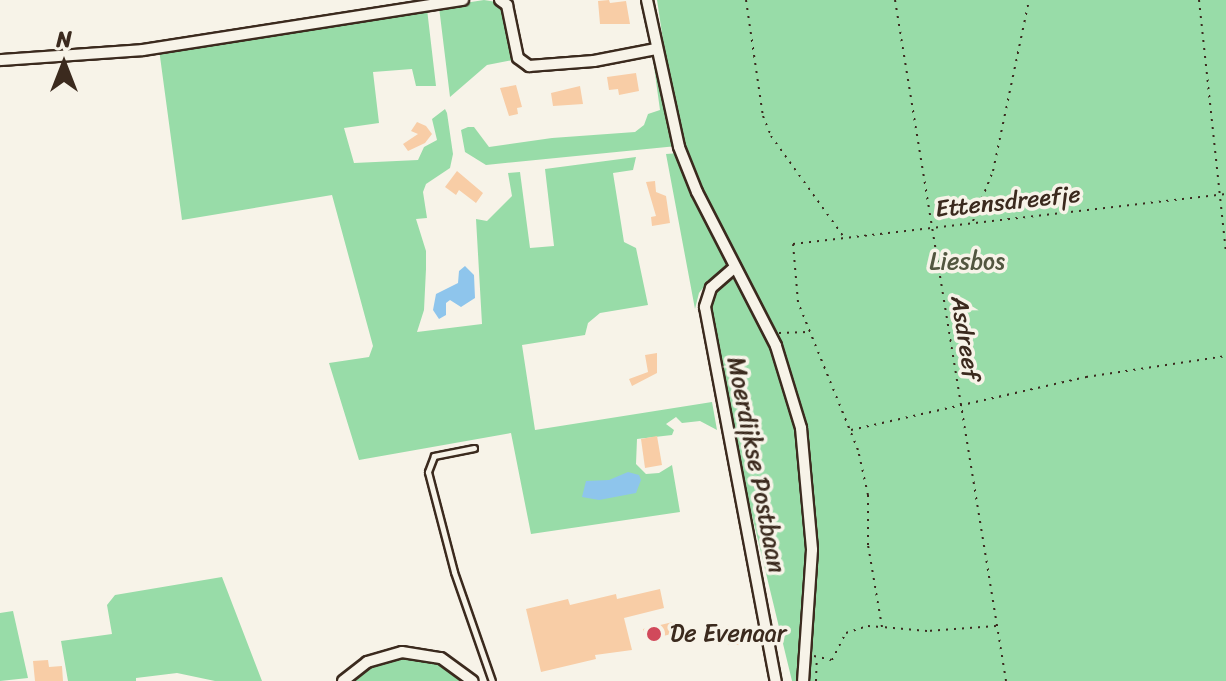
<!DOCTYPE html>
<html>
<head>
<meta charset="utf-8">
<style>
	body { margin:0 }
	#map { position:relative; width:1226px; height:681px; overflow:hidden; background:#f7f3e8; font-family:Sriracha,sans-serif }
	div>[style] { position:absolute }
	[style*='--x'] { left:calc(var(--x)*1px); top:calc(var(--y)*1px); width:calc(var(--w)*1px); rotate:calc(var(--a)*1deg) }
	.green>* { inset:0; background:#98dca8 }
	.water>* { inset:0; background:#8ec5ec }
	.building>* { inset:0; background:#f8cda6 }
	.path>* { height:2px; margin-top:-1px; transform-origin:0; background:repeating-linear-gradient(90deg,#3b2a1e 0 2px,transparent 0 8px) }
	.roads { filter:drop-shadow(2px 0 #3b2a1e) drop-shadow(-2px 0 #3b2a1e) drop-shadow(0 2px #3b2a1e) drop-shadow(0 -2px #3b2a1e) }
	.service>* { height:5px; margin:-2.5px; padding:0 2.5px; transform-origin:2.5px; border-radius:2.5px; background:#f7f3e8 }
	.minor>* { height:10px; margin:-5px; padding:0 5px; transform-origin:5px; border-radius:5px; background:#f7f3e8 }
	.dots>* { width:22px; height:22px; translate:-50% -50%; box-sizing:border-box; border:4px solid #f7f3e8; border-radius:50% }
	span { translate:-50% -50%; white-space:nowrap; text-align:center; line-height:1.15; -webkit-text-stroke:7px #f7f3e8; paint-order:stroke }
	.street-label { font-size:24px; color:#3b2a1e }
	.park-label { font-size:24px; color:#525640 }
	.poi-label { font-size:24px; color:#3b2a1e }
	.left { translate:0 -50%; text-align:left }
	.north { position:absolute; left:24px; top:24px; width:80px; height:80px; -webkit-text-stroke:6px #f7f3e8; paint-order:stroke; rotate:0deg; font-size:22px; font-weight:700; line-height:32px; text-align:center; color:#3b2a1e }
	.north::after { content:''; display:block; margin:auto; width:28px; height:36px; background:#3b2a1e; clip-path:polygon(50% 0,100% 100%,50% 72%,0 100%) }
</style>
</head>
<body>
<div id="map">
	<div class="green">
		<i style="clip-path:polygon(484px 0,503px 3px,513px 60px,487px 65px,450px 97px,439px 7px)"></i>
		<i style="clip-path:polygon(657px 0,1226px 0,1226px 681px,792px 681px,744px 482px,706px 284px,699px 293px,695px 309px,666px 154px,680px 153px)"></i>
		<i style="clip-path:polygon(427px 9px,436px 86px,416px 86px,412px 69px,373px 72px,379px 123px,344px 128px,354px 163px,418px 160px,424px 147px,437px 140px,432px 119px,445px 109px,447px 113px,453px 154px,450px 168px,426px 184px,423px 192px,427px 218px,416px 219px,426px 251px,426px 269px,424px 310px,417px 332px,482px 324px,476px 219px,487px 221px,512px 196px,508px 173px,520px 172px,530px 248px,554px 246px,545px 169px,636px 157px,633px 170px,613px 173px,624px 242px,636px 248px,648px 305px,600px 313px,588px 323px,585px 335px,522px 345px,535px 430px,712px 402px,717px 430px,700px 421px,682px 423px,676px 417px,666px 424px,674px 430px,672px 435px,637px 439px,636px 464px,646px 474px,659px 473px,672px 465px,680px 512px,531px 534px,511px 433px,359px 460px,329px 363px,369px 357px,373px 346px,332px 195px,182px 220px,159px 49px)"></i>
		<i style="clip-path:polygon(652px 52px,677px 146px,486px 165px,465px 152px,461px 130px,468px 127px,474px 127px,489px 147px,552px 138px,635px 132px,644px 125px,648px 114px,660px 110px)"></i>
		<i style="clip-path:polygon(222px 577px,262px 681px,215px 681px,177px 673px,136px 678px,136px 681px,68px 681px,61px 641px,112px 634px,107px 605px,115px 595px)"></i>
		<i style="clip-path:polygon(13px 611px,28px 678px,0 681px,0 613px)"></i>
		<i style="clip-path:polygon(395px 655px,440px 660px,469px 681px,347px 681px,366px 665px)"></i>
	</div>
	<div class="water">
		<i style="clip-path:polygon(465px 266px,474px 275px,475px 298px,461px 307px,450px 300px,446px 303px,446px 315px,439px 319px,433px 310px,436px 294px,458px 283px,459px 271px)"></i>
		<i style="clip-path:polygon(628px 472px,639px 475px,641px 480px,636px 493px,599px 500px,582px 497px,586px 481px,609px 480px)"></i>
	</div>
	<div class="building">
		<i style="clip-path:polygon(609px 0,610px 3px,626px 1px,630px 24px,600px 24px,598px 1px)"></i>
		<i style="clip-path:polygon(636px 73px,639px 91px,619px 95px,618px 89px,609px 90px,607px 77px)"></i>
		<i style="clip-path:polygon(516px 85px,522px 107px,517px 108px,518px 114px,509px 116px,500px 88px)"></i>
		<i style="clip-path:polygon(580px 86px,583px 104px,553px 106px,551px 93px)"></i>
		<i style="clip-path:polygon(417px 122px,426px 126px,432px 134px,425px 143px,408px 151px,403px 144px,418px 134px,411px 131px)"></i>
		<i style="clip-path:polygon(457px 171px,483px 193px,476px 203px,459px 190px,456px 195px,445px 187px)"></i>
		<i style="clip-path:polygon(655px 181px,656px 192px,666px 196px,670px 223px,652px 226px,651px 217px,656px 216px,646px 182px)"></i>
		<i style="clip-path:polygon(657px 353px,657px 373px,632px 386px,629px 379px,648px 372px,645px 355px)"></i>
		<i style="clip-path:polygon(657px 436px,662px 465px,645px 468px,641px 439px)"></i>
		<i style="clip-path:polygon(660px 589px,664px 608px,624px 618px,632px 650px,595px 655px,596px 659px,541px 672px,526px 609px,568px 599px,570px 605px,616px 594px,617px 599px)"></i>
		<i style="clip-path:polygon(673px 622px,676px 633px,646px 640px,643px 629px)"></i>
		<i style="clip-path:polygon(726px 627px,727px 631px,738px 629px,741px 645px,728px 645px,727px 638px,712px 641px,710px 630px)"></i>
		<i style="clip-path:polygon(48px 660px,49px 667px,62px 666px,63px 681px,35px 681px,33px 661px)"></i>
	</div>
	<div class="path">
		<i style="--x:746;--y:0;--w:117;--a:81.7"></i>
		<i style="--x:763;--y:116;--w:22;--a:68"></i>
		<i style="--x:771;--y:136;--w:123;--a:54.2"></i>
		<i style="--x:895;--y:0;--w:690;--a:80.74"></i>
		<i style="--x:1199;--y:0;--w:253;--a:83.9"></i>
		<i style="--x:973;--y:221;--w:54;--a:-68.2"></i>
		<i style="--x:993;--y:171;--w:175;--a:-78.1"></i>
		<i style="--x:779;--y:333;--w:29;--a:-2"></i>
		<i style="--x:851;--y:430;--w:241;--a:-12.7"></i>
		<i style="--x:1086;--y:377;--w:142;--a:-8.5"></i>
		<i style="--x:996;--y:626;--w:69;--a:175.9"></i>
		<i style="--x:927;--y:631;--w:45;--a:-174.9"></i>
		<i style="--x:882;--y:627;--w:83;--a:-99.7"></i>
		<i style="--x:868;--y:545;--w:50;--a:-90"></i>
		<i style="--x:868;--y:495;--w:46;--a:-102.5"></i>
		<i style="--x:858;--y:450;--w:160;--a:-112.1"></i>
		<i style="--x:798;--y:302;--w:58;--a:-94.9"></i>
		<i style="--x:793;--y:244;--w:436;--a:-6.6"></i>
		<i style="--x:814;--y:656;--w:18;--a:13"></i>
		<i style="--x:832;--y:660;--w:30;--a:-63"></i>
		<i style="--x:846;--y:633;--w:23;--a:-18"></i>
		<i style="--x:868;--y:626;--w:13;--a:4"></i>
		<i style="--x:816;--y:681;--w:23;--a:-88"></i>
	</div>
	<div class="roads">
		<div class="service">
			<i style="--x:474;--y:448;--w:41;--a:168.7"></i>
			<i style="--x:434;--y:456;--w:17;--a:111"></i>
			<i style="--x:428;--y:472;--w:103;--a:75.4"></i>
			<i style="--x:454;--y:572;--w:115;--a:70.8"></i>
		</div>
		<div class="minor">
			<i style="--x:500;--y:0;--w:9;--a:36"></i>
			<i style="--x:507;--y:5;--w:54;--a:78.3"></i>
			<i style="--x:518;--y:58;--w:14;--a:36"></i>
			<i style="--x:529;--y:66;--w:65;--a:-4.4"></i>
			<i style="--x:594;--y:61;--w:63;--a:-11"></i>
			<i style="--x:647;--y:0;--w:150;--a:77.7"></i>
			<i style="--x:679;--y:147;--w:48;--a:68.2"></i>
			<i style="--x:697;--y:192;--w:173;--a:62.8"></i>
			<i style="--x:776;--y:346;--w:86;--a:73"></i>
			<i style="--x:801;--y:428;--w:122;--a:84.8"></i>
			<i style="--x:812;--y:550;--w:131;--a:93.9"></i>
			<i style="--x:0;--y:60;--w:143;--a:-4"></i>
			<i style="--x:143;--y:50;--w:324;--a:-8.9"></i>
			<i style="--x:735;--y:267;--w:32;--a:139"></i>
			<i style="--x:711;--y:288;--w:20;--a:108"></i>
			<i style="--x:705;--y:307;--w:381;--a:79.3"></i>
			<i style="--x:343;--y:681;--w:31;--a:-38"></i>
			<i style="--x:367;--y:662;--w:36;--a:-16"></i>
			<i style="--x:402;--y:652;--w:39;--a:9"></i>
			<i style="--x:441;--y:658;--w:39;--a:36"></i>
		</div>
	</div>
	<div class="dots">
		<i style="left:654px;top:634px;background:#d1495b"></i>
	</div>
	<div class="street-label">
		<span style="left:1008px;top:202px;rotate:-6deg">Ettensdreefje</span>
		<span style="left:965px;top:338px;rotate:81deg">Asdreef</span>
		<span style="left:756px;top:465px;rotate:79deg">Moerdijkse Postbaan</span>
	</div>
	<div class="park-label">
		<span style="left:967px;top:262px">Liesbos</span>
	</div>
	<div class="poi-label">
		<span class="left" style="left:670px;top:634px">De Evenaar</span>
	</div>
	<div class="north">N</div>
</div>
</body>
</html>
